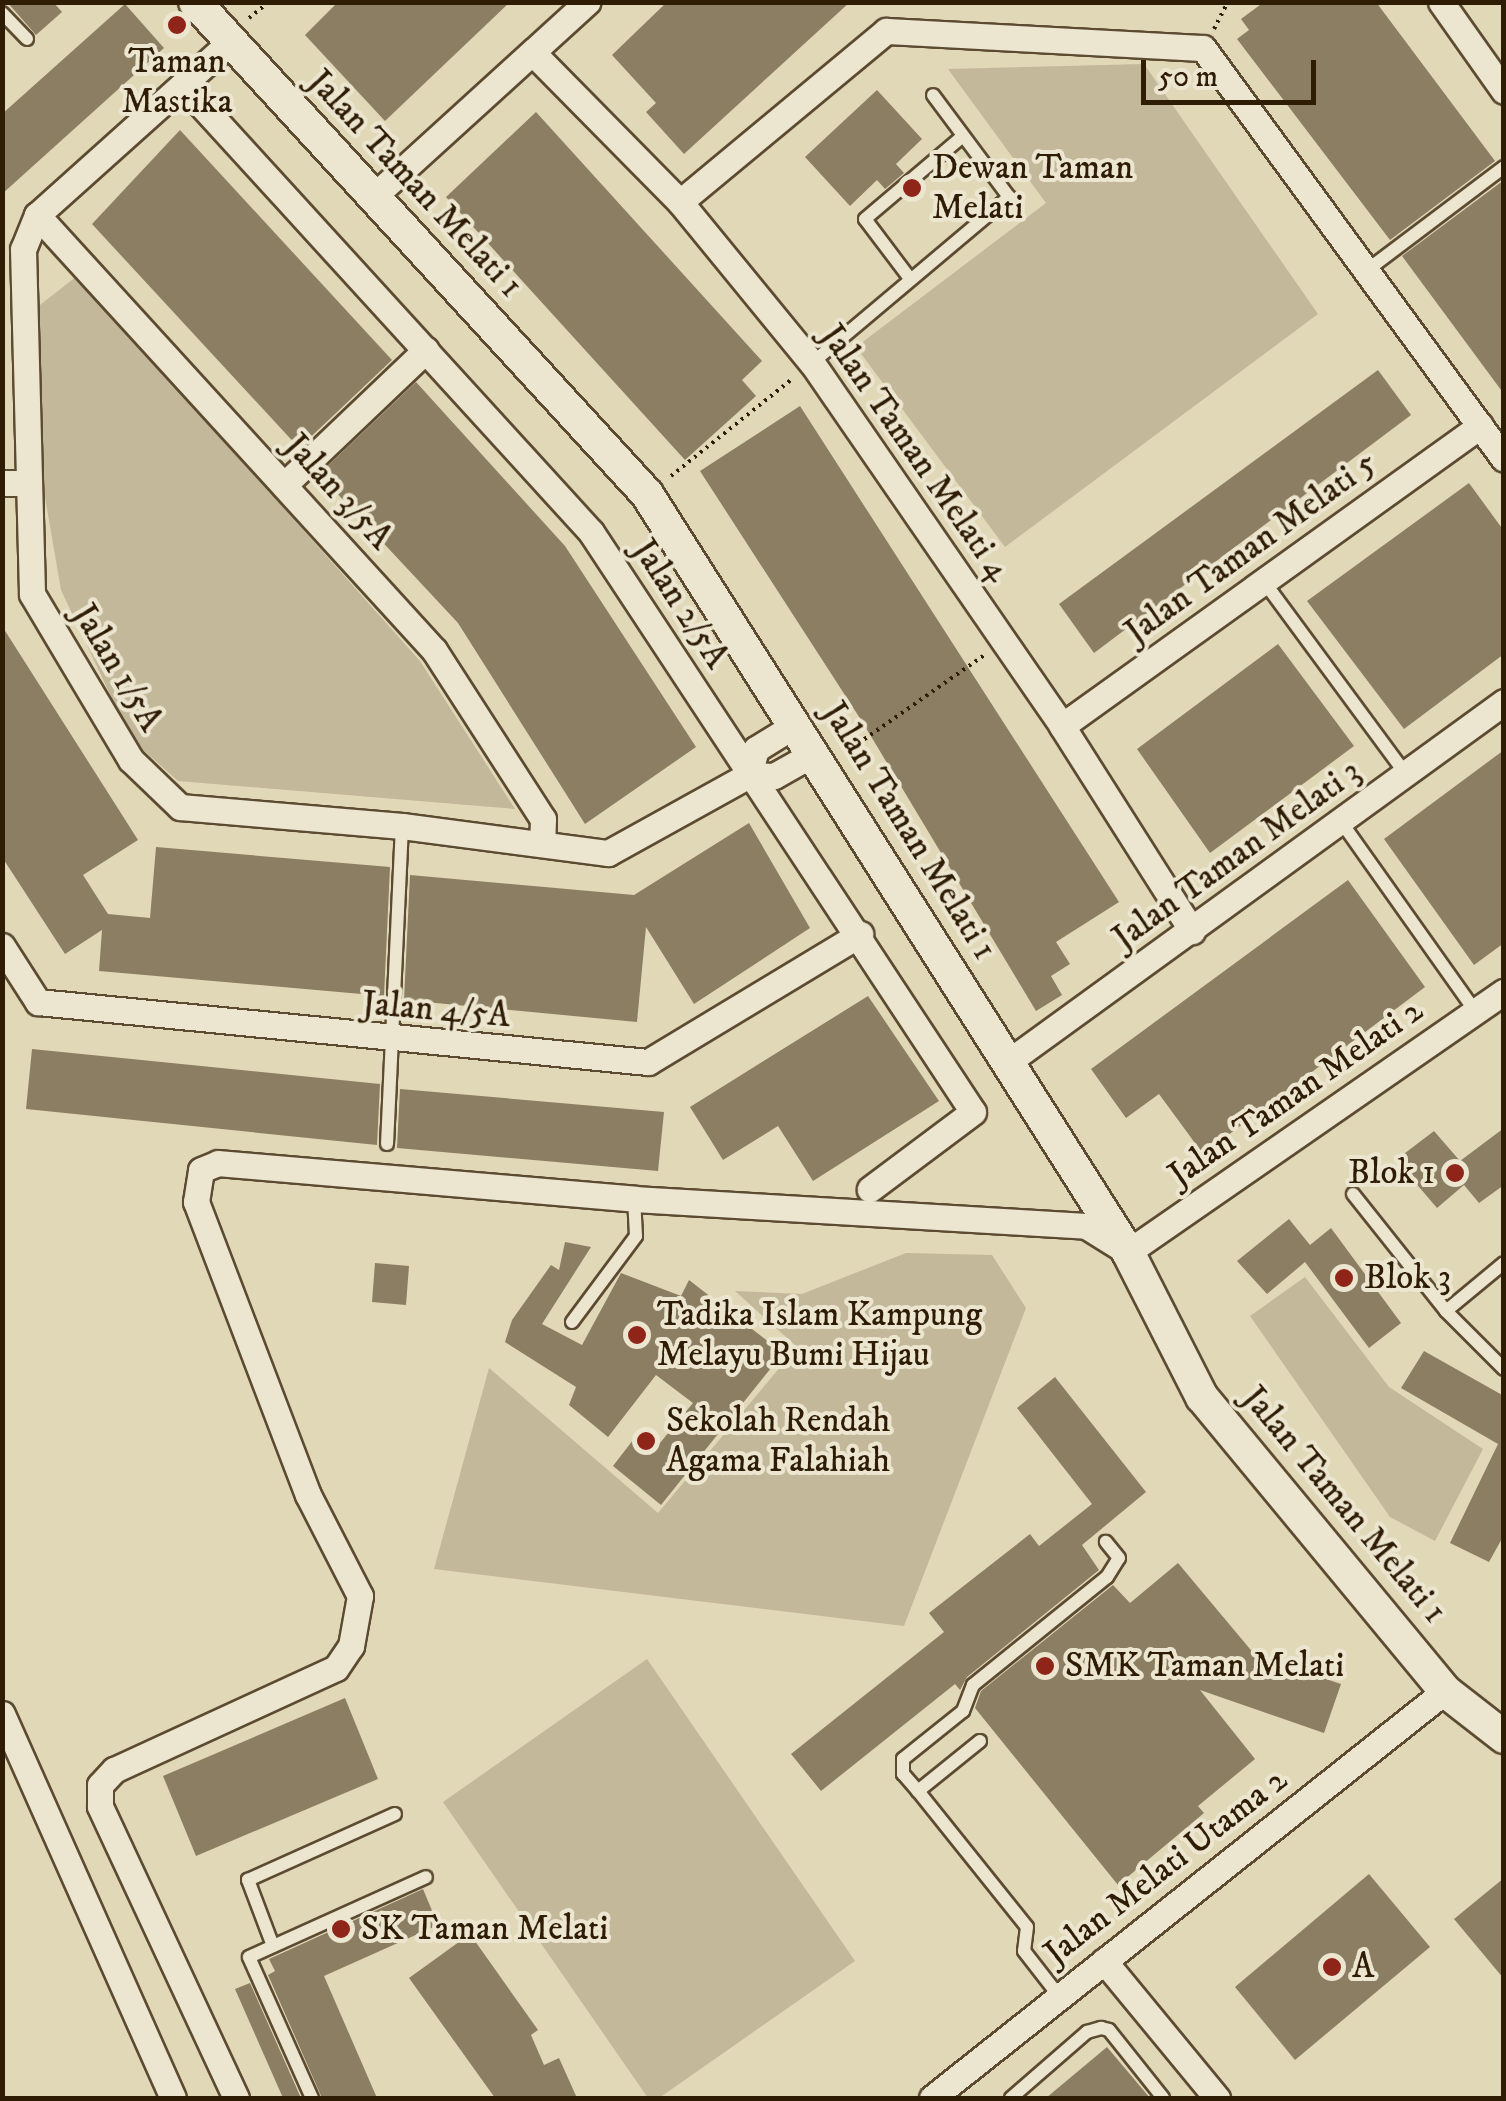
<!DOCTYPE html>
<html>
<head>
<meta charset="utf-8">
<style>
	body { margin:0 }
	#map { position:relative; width:1506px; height:2101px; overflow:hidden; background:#e1d8b8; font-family:"IM FELL DW Pica",serif }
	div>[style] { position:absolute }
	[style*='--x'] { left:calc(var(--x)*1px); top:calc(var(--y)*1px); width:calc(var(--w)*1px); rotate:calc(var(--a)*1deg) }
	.green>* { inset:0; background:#c3b899 }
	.building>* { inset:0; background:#8c7e62 }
	.path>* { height:4px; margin-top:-2px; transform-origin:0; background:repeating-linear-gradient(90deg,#2f1c04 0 2.5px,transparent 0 7.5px) }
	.roads { filter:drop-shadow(2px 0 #5c4b31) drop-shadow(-2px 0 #5c4b31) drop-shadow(0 2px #5c4b31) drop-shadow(0 -2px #5c4b31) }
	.service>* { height:12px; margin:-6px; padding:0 6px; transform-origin:6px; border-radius:6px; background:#ece6d1 }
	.minor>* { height:25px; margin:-12.5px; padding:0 12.5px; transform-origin:12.5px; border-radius:12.5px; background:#ece6d1 }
	.tertiary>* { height:32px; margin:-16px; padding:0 16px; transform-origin:16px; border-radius:16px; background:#ece6d1 }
	.dots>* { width:28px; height:28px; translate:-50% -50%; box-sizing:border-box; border:5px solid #ece6d1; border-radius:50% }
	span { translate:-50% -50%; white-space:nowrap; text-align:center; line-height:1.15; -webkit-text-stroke:8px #ece6d1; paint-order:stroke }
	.poi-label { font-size:35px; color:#2f1c04 }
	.left { translate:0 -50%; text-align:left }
	.right { translate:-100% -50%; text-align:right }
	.street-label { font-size:35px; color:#2f1c04 }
	.frame { position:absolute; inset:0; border:5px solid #2f1c04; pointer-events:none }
	.scale { position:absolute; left:1141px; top:60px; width:175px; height:45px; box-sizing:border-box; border:5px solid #2f1c04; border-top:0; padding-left:12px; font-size:30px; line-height:35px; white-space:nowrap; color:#2f1c04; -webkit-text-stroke:8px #ece6d1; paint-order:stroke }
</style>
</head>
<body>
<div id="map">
	<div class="green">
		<i style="clip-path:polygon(1144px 64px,1318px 314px,1005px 547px,856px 347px,1046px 203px,948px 69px)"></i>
		<i style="clip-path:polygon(77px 276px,420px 661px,515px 809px,178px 781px,131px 739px,61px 590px,40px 468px,40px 305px)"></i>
		<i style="clip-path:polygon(906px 1253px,992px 1255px,1026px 1308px,904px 1626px,434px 1569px,489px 1368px,658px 1513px,797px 1347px,735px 1291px,802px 1294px)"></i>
		<i style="clip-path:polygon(1305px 1277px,1389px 1387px,1483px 1449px,1435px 1541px,1390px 1517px,1250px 1316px)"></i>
		<i style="clip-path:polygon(647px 1659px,855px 1961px,659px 2098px,648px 2098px,443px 1802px)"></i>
	</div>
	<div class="building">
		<i style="clip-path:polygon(7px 2px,53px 2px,62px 12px,36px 35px)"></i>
		<i style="clip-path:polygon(338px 2px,510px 2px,385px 121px,305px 35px)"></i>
		<i style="clip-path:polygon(667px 2px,850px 2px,684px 154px,646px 112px,656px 103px,612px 55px)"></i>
		<i style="clip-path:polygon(1264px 2px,1376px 2px,1495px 161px,1390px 240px,1237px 39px,1249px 30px,1241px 19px)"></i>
		<i style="clip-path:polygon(125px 4px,164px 48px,2px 194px,2px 114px)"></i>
		<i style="clip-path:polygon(877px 90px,922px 139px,896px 164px,904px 173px,885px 189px,877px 180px,850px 206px,805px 157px)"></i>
		<i style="clip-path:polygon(536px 112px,762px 361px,742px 380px,756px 396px,685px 460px,446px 197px)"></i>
		<i style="clip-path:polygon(180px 130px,392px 360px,299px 448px,92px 224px)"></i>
		<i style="clip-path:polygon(1504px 180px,1504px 394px,1402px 256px)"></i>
		<i style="clip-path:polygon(1378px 370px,1411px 415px,1094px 653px,1059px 604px)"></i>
		<i style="clip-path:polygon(416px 382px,565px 546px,696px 747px,585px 824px,458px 623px,319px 474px)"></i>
		<i style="clip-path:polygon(800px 406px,1119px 902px,1056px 942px,1070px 964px,1051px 976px,1062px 995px,1036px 1011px,863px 723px,700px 471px)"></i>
		<i style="clip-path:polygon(1469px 483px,1504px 531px,1504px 654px,1404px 729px,1307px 601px)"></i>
		<i style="clip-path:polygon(2px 626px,138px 840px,83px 875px,108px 914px,150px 918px,156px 847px,390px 867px,384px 996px,99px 971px,102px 930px,65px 954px,2px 857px)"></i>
		<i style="clip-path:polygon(1278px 644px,1354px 746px,1210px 853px,1137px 749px)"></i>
		<i style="clip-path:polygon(1504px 750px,1504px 943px,1474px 965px,1384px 839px)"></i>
		<i style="clip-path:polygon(749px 823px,810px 928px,694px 1004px,646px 927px,637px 1022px,404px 1000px,410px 875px,634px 895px)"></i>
		<i style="clip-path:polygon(1348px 880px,1425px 987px,1203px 1154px,1159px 1094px,1126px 1118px,1091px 1069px)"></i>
		<i style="clip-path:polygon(868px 996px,939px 1101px,813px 1181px,778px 1126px,723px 1160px,690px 1107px)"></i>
		<i style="clip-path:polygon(32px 1049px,380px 1084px,377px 1145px,26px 1109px)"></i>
		<i style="clip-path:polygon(400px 1089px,664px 1112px,658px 1171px,397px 1148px)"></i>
		<i style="clip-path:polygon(1504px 1128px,1504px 1185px,1479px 1203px,1464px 1185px,1437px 1208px,1396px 1160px,1434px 1131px,1460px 1161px)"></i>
		<i style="clip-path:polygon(1289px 1219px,1310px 1245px,1331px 1228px,1401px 1323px,1369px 1348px,1305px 1262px,1267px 1294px,1237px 1261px)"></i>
		<i style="clip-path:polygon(565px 1242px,591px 1247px,542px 1324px,582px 1345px,621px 1273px,681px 1296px,689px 1280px,783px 1353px,661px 1505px,613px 1466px,633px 1440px,650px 1455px,693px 1403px,656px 1375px,608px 1437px,569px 1405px,576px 1387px,505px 1342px,512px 1320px,551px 1265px,559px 1270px)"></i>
		<i style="clip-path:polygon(375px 1263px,409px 1266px,406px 1305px,372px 1302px)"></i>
		<i style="clip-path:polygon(1424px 1351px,1504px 1396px,1504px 1535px,1489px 1562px,1450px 1543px,1498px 1444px,1401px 1388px)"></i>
		<i style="clip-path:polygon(1055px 1377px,1146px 1492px,1082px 1545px,1099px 1570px,967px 1677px,960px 1690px,955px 1684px,821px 1791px,791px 1754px,944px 1632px,929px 1613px,1030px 1534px,1039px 1546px,1092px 1504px,1017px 1408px)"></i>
		<i style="clip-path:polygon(1178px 1563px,1255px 1655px,1341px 1684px,1324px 1733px,1200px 1690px,1255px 1759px,1198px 1806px,1204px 1813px,1118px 1885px,975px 1708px,981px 1691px,1113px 1585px,1130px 1603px)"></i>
		<i style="clip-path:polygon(345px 1698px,378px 1779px,196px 1856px,163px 1776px)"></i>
		<i style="clip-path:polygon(1369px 1874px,1430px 1947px,1295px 2060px,1235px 1987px)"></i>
		<i style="clip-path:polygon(1504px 1878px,1504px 1979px,1454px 1919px)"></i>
		<i style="clip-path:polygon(423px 1889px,438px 1925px,324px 1976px,377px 2098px,322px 2098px,268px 1975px,275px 1971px,269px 1959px)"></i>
		<i style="clip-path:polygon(470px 1934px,538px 2030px,531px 2035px,544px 2065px,559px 2058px,577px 2098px,495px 2098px,409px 1978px)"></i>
		<i style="clip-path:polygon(250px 1983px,301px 2098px,283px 2098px,235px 1989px)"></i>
		<i style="clip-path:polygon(1107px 2047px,1150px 2098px,1046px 2098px)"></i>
	</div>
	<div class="path">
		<i style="--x:249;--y:18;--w:26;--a:-39"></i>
		<i style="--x:1214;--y:29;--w:30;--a:-63"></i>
		<i style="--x:671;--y:476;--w:155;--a:-38.7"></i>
		<i style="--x:846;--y:752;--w:171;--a:-35"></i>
	</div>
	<div class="roads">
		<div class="service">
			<i style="--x:2;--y:13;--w:36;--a:46"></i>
			<i style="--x:1366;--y:271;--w:173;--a:-37"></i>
			<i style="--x:908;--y:276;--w:71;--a:-127"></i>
			<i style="--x:865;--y:219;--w:128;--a:-40.3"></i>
			<i style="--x:812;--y:363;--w:258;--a:-40.1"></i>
			<i style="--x:1009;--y:197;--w:127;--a:-126.7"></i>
			<i style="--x:1265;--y:583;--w:237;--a:53.6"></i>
			<i style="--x:1342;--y:823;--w:232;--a:54.7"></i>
			<i style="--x:387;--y:1144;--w:318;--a:-87.3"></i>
			<i style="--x:1353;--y:1194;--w:149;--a:51.5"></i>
			<i style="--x:1446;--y:1311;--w:82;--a:45"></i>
			<i style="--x:1446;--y:1311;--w:75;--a:-39.6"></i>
			<i style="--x:572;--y:1322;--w:107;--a:-53.3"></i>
			<i style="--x:636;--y:1236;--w:37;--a:-93"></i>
			<i style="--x:980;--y:1741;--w:80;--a:141.1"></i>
			<i style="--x:918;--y:1791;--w:174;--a:51.3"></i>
			<i style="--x:1027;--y:1927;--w:24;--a:97"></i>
			<i style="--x:1024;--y:1951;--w:57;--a:52.1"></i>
			<i style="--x:918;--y:1791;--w:23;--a:-131"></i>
			<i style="--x:903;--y:1774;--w:15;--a:-90"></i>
			<i style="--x:903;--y:1759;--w:77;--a:-38.7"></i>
			<i style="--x:963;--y:1711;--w:28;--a:-69"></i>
			<i style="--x:973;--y:1685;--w:172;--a:-38.9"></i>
			<i style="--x:1107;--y:1577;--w:22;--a:-58"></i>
			<i style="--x:1119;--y:1558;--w:21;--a:-129"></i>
			<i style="--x:273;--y:1946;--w:71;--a:-110.7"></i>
			<i style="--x:248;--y:1880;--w:161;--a:-24.2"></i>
			<i style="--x:312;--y:2098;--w:154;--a:-114.1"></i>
			<i style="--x:249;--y:1957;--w:194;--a:-24.3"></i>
			<i style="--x:1011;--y:2098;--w:101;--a:-41"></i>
			<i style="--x:1087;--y:2032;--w:15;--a:-16"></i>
			<i style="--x:1101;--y:2028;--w:8;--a:14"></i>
			<i style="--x:1109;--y:2030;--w:87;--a:51.5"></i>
		</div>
		<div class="minor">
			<i style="--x:1441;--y:2;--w:109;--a:54.7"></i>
			<i style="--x:229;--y:43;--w:258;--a:138.1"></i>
			<i style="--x:37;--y:215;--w:37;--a:112"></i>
			<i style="--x:23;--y:249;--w:345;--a:88.5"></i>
			<i style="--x:32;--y:594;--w:193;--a:59.2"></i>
			<i style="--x:131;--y:760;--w:68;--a:43.8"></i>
			<i style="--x:180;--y:807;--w:223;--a:4.9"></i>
			<i style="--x:402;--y:826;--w:208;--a:7.5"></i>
			<i style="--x:608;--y:853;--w:161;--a:-29"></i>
			<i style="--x:749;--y:775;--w:25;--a:2"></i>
			<i style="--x:774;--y:776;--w:45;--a:-29.4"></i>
			<i style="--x:533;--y:53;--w:209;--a:45.4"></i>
			<i style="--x:680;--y:202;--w:208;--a:50.7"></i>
			<i style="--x:812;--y:363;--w:441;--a:55.4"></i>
			<i style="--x:1062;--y:726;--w:243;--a:57.6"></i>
			<i style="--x:183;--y:85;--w:605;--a:47.61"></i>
			<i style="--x:591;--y:532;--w:694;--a:56.63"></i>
			<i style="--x:973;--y:1112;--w:129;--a:143.2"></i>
			<i style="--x:373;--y:197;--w:290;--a:-42.3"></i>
			<i style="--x:680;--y:202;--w:268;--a:-39.7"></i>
			<i style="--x:886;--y:31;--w:317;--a:3.1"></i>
			<i style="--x:1203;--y:48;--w:509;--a:53.78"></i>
			<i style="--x:37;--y:215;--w:589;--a:47.62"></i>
			<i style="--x:434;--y:650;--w:201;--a:57.2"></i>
			<i style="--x:543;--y:819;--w:25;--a:92"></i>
			<i style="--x:2;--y:483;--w:26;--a:0"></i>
			<i style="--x:284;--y:485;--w:196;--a:-43.6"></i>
			<i style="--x:1062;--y:726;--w:515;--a:-35.67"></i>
			<i style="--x:749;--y:775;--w:27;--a:-75"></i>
			<i style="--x:756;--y:749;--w:46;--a:-31.6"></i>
			<i style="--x:2;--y:946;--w:67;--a:57.3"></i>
			<i style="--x:38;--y:1002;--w:613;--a:5.62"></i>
			<i style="--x:648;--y:1062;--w:248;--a:-31.1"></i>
			<i style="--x:1008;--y:1062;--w:613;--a:-35.97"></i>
			<i style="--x:2;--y:1714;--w:420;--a:66"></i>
			<i style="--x:1104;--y:1961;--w:178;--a:50.5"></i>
			<i style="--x:236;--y:2098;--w:322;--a:-115"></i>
			<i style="--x:100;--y:1806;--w:21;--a:-90"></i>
			<i style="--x:100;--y:1785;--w:21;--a:-47"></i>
			<i style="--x:114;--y:1770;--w:244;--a:-24.7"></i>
			<i style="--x:336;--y:1668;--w:27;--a:-56"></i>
			<i style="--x:351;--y:1646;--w:51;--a:-79.8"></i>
			<i style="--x:360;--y:1596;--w:114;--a:-117.2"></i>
			<i style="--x:308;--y:1495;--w:314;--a:-110.9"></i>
			<i style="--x:196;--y:1202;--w:32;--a:-81"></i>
			<i style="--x:201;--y:1170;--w:18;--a:-22"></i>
			<i style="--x:218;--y:1163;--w:418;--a:4.9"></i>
			<i style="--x:634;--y:1199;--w:453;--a:3.4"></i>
			<i style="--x:1086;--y:1226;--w:49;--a:31.8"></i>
			<i style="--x:1128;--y:1252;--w:457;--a:-34.7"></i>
			<i style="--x:932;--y:2098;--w:655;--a:-38.43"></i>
		</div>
		<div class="tertiary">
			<i style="--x:195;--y:2;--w:668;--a:47.43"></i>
			<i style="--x:647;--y:494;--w:898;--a:57.6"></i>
			<i style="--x:1128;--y:1252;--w:163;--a:63"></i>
			<i style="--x:1202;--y:1397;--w:381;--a:50.4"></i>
			<i style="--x:1445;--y:1691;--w:75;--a:37.9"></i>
		</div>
	</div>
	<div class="dots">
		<i style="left:177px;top:25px;background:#8f2418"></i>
		<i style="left:912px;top:188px;background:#8f2418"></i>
		<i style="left:1455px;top:1173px;background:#8f2418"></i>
		<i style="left:1344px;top:1278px;background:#8f2418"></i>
		<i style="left:637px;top:1335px;background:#8f2418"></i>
		<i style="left:646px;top:1441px;background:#8f2418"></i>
		<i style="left:1045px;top:1666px;background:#8f2418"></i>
		<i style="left:341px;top:1929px;background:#8f2418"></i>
		<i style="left:1332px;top:1967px;background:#8f2418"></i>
	</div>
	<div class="poi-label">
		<span style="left:177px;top:82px">Taman<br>Mastika</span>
		<span class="left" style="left:932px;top:188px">Dewan Taman<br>Melati</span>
		<span class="right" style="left:1435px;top:1173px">Blok 1</span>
		<span class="left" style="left:1364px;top:1278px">Blok 3</span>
		<span class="left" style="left:657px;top:1335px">Tadika Islam Kampung<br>Melayu Bumi Hijau</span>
		<span class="left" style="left:666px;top:1441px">Sekolah Rendah<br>Agama Falahiah</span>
		<span class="left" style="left:1065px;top:1666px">SMK Taman Melati</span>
		<span class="left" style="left:361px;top:1929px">SK Taman Melati</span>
		<span class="left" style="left:1352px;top:1967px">A</span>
	</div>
	<div class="street-label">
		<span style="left:415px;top:184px;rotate:47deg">Jalan Taman Melati 1</span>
		<span style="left:915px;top:453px;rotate:55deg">Jalan Taman Melati 4</span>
		<span style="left:338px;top:492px;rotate:48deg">Jalan 3/5A</span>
		<span style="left:1251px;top:548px;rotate:-36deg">Jalan Taman Melati 5</span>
		<span style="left:680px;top:604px;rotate:57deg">Jalan 2/5A</span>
		<span style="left:117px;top:668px;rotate:59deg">Jalan 1/5A</span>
		<span style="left:909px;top:831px;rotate:58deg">Jalan Taman Melati 1</span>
		<span style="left:1237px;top:855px;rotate:-36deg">Jalan Taman Melati 3</span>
		<span style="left:436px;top:1010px;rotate:5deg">Jalan 4/5A</span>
		<span style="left:1296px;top:1093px;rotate:-35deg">Jalan Taman Melati 2</span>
		<span style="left:1344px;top:1505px;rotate:50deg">Jalan Taman Melati 1</span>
		<span style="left:1166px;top:1867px;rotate:-38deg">Jalan Melati Utama 2</span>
	</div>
	<div class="frame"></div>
	<div class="scale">50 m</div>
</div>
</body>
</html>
